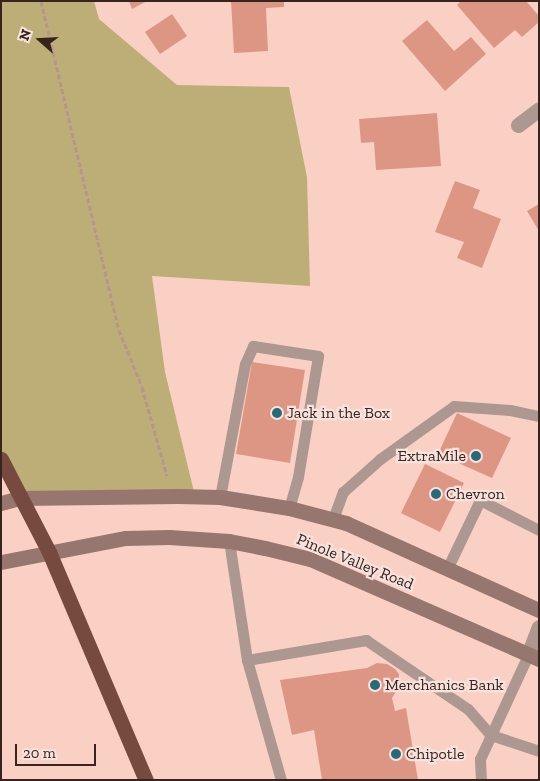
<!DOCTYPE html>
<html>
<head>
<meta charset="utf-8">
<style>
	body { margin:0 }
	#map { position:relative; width:540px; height:781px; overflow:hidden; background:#fad0c5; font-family:"Zilla Slab",serif }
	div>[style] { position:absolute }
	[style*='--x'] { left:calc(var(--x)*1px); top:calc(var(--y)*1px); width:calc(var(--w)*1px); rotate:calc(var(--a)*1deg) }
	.green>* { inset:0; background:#bdae77 }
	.building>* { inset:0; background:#dd9684 }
	.path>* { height:3px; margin-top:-1.5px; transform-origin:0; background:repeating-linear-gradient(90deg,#b7958c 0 5px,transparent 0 7.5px) }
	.lane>* { height:11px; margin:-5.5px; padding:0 5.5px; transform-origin:5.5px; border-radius:5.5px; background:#ad9791 }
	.street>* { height:15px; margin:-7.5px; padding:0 7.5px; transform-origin:7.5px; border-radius:7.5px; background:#ad9791 }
	.secondary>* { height:15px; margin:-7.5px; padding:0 7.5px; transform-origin:7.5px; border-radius:7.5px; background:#96766e }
	.highway>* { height:15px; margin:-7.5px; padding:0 7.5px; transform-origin:7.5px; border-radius:7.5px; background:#764a3f }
	.dots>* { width:14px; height:14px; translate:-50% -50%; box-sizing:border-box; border:2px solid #f8e2dd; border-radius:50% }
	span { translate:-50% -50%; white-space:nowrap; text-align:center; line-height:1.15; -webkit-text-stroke:4.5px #f8e2dd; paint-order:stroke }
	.poi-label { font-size:16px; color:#37241f }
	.left { translate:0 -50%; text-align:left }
	.right { translate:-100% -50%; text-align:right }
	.street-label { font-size:16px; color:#37241f }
	.frame { position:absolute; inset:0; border:2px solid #37241f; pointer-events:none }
	.north { position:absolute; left:15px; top:15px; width:50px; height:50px; -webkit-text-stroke:4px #f8e2dd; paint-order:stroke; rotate:289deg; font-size:14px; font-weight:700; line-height:20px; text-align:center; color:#37241f }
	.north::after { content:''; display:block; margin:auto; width:18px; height:22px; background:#37241f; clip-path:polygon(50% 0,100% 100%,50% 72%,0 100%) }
	.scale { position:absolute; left:15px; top:744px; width:81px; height:22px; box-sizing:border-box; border:2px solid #37241f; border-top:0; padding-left:6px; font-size:15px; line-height:18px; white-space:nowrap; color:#37241f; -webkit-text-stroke:4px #f8e2dd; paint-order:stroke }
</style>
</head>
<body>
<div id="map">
	<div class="green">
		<i style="clip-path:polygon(1px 1px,94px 1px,99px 19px,177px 85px,289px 87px,307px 177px,310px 286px,152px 276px,165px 372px,195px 496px,20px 498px,1px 459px)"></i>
	</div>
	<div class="building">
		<i style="clip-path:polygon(129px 1px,147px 1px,132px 9px)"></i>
		<i style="clip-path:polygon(231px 1px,284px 1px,284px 7px,266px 8px,268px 51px,234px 53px)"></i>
		<i style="clip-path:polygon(461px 1px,526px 1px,539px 16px,539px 22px,522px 37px,515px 30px,494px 48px,457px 5px)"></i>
		<i style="clip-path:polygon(172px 14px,187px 36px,160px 54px,145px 32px)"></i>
		<i style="clip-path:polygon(427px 20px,454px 51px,471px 37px,486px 54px,445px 91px,402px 41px)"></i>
		<i style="clip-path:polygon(437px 113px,441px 166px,376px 170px,374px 142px,361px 143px,359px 119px)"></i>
		<i style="clip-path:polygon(455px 181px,480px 190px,473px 208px,501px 219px,482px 268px,457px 258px,464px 242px,435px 232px)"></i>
		<i style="clip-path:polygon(539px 204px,539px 231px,527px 211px)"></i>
		<i style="clip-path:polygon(252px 362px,305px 370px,290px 463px,236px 454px)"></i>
		<i style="clip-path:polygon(457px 413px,511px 438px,492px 478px,438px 454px)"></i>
		<i style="clip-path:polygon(425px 464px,464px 483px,440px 532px,401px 513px)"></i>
		<i style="clip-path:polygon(377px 663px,387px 664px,395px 669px,399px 674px,398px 688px,392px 698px,395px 711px,406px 708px,418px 780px,322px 780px,314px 730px,292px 735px,280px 680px,367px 668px)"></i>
	</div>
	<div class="path">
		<i style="--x:41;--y:1;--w:338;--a:76.7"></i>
		<i style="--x:119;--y:330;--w:61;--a:68"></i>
		<i style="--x:142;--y:387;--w:92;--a:74.3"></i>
	</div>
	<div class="lane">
		<i style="--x:220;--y:497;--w:135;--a:-79.4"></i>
		<i style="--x:245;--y:364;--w:20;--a:-66"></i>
		<i style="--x:253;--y:346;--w:66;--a:8.7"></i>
		<i style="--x:318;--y:356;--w:123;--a:99.4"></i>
		<i style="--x:298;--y:477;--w:32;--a:106"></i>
		<i style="--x:333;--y:519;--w:29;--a:-70"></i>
		<i style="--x:343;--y:492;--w:50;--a:-41.7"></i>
		<i style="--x:380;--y:459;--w:91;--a:-35.6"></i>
		<i style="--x:454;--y:406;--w:56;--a:4.1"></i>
		<i style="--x:510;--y:410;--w:30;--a:12"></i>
		<i style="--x:229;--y:541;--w:120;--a:81.4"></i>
		<i style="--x:247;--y:660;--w:125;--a:74.2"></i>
		<i style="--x:447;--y:569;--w:76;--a:-64.4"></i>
		<i style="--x:480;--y:500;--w:66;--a:27"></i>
		<i style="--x:247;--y:660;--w:121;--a:-9.5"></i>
		<i style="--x:366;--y:640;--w:123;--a:34.1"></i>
		<i style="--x:468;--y:709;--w:35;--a:49"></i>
		<i style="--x:491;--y:735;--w:51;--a:18.4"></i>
		<i style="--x:481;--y:780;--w:21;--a:-93"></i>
		<i style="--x:480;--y:759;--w:115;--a:-65.2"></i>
	</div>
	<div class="street">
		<i style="--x:518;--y:125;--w:26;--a:-37"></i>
		<i style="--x:528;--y:655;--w:30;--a:-69"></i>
	</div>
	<div class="secondary">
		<i style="--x:1;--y:503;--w:20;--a:-15"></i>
		<i style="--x:20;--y:498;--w:158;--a:-0.7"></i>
		<i style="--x:178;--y:496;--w:42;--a:1.4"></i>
		<i style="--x:220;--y:497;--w:70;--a:9.1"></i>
		<i style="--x:289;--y:508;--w:59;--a:14.7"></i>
		<i style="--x:346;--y:523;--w:212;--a:24.3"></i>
		<i style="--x:1;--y:562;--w:127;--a:-10.9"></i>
		<i style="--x:126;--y:538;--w:43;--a:-1.3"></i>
		<i style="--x:169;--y:537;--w:60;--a:3.8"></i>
		<i style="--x:229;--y:541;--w:37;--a:11"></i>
		<i style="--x:265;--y:548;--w:46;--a:13.7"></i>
		<i style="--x:310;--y:559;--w:250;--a:23.6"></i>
	</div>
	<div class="highway">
		<i style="--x:1;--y:459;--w:105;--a:62.7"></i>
		<i style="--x:49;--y:552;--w:248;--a:67"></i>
	</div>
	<div class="dots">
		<i style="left:277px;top:413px;background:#256b7a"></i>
		<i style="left:476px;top:456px;background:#256b7a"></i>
		<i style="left:436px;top:494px;background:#256b7a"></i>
		<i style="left:375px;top:685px;background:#256b7a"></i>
		<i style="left:396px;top:754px;background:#256b7a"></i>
	</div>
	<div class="poi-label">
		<span class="left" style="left:287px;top:413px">Jack in the Box</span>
		<span class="right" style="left:466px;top:456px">ExtraMile</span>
		<span class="left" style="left:446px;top:494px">Chevron</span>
		<span class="left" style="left:385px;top:685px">Merchanics Bank</span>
		<span class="left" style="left:406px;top:754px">Chipotle</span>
	</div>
	<div class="street-label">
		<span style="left:355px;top:562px;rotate:22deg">Pinole Valley Road</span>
	</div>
	<div class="frame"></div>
	<div class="north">N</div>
	<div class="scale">20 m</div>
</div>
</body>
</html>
